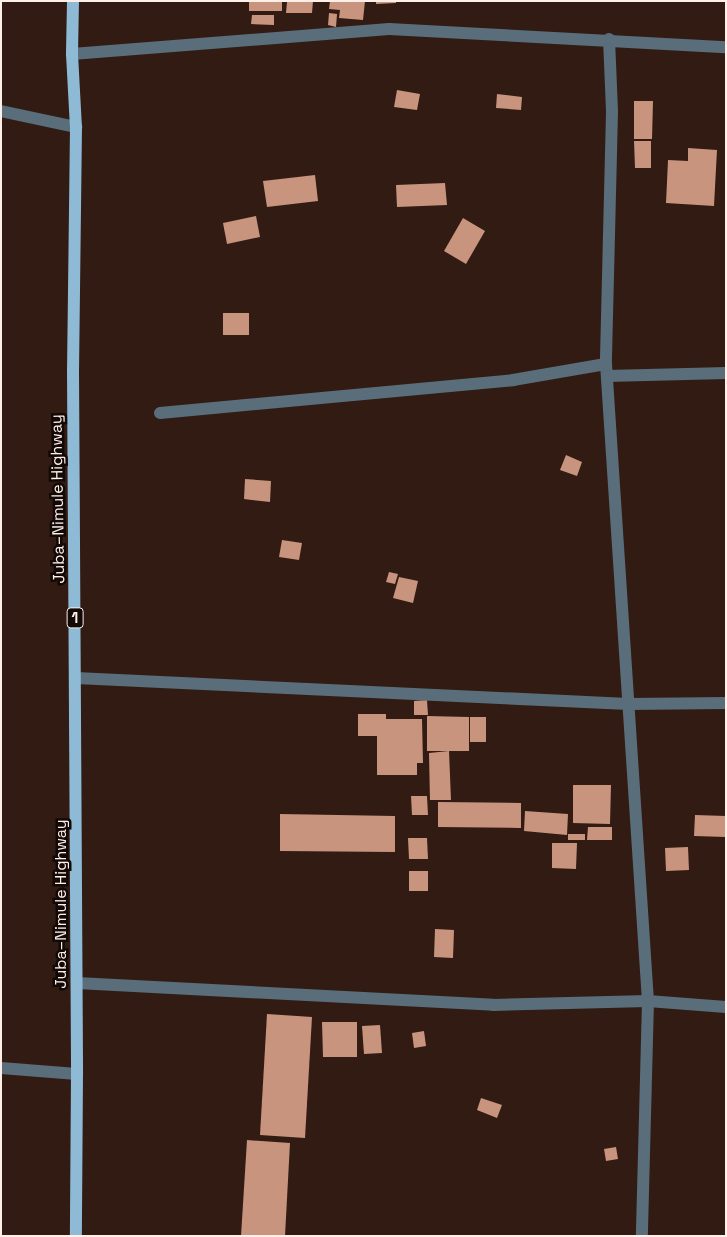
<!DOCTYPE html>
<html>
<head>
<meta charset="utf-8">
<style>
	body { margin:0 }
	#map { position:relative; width:727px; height:1237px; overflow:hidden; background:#311b12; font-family:"Space Grotesk",sans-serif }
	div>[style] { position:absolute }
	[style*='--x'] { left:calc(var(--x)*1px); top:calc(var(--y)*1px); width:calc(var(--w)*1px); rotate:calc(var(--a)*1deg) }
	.building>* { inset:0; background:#c9947e }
	.minor>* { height:12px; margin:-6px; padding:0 6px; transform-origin:6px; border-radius:6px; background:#596d7a }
	.major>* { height:12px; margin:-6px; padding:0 6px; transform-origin:6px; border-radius:6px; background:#8ebad6 }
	span { translate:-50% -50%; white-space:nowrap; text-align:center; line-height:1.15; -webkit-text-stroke:5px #120805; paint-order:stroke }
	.shield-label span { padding:1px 4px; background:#120805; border:1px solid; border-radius:4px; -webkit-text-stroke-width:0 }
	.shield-label { font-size:15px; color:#feefe8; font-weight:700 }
	.street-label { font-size:16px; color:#feefe8 }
	.frame { position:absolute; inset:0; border:2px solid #feefe8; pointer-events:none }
</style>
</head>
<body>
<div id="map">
	<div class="building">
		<i style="clip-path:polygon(249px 1px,282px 1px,282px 11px,249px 11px)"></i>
		<i style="clip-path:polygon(304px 1px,313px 1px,312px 13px,286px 13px,287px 2px)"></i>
		<i style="clip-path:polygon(330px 1px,365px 1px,363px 20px,339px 18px,340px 10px,329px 9px)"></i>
		<i style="clip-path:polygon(376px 1px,396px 1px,396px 3px,376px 4px)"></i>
		<i style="clip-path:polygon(329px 13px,337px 14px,336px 27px,328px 25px)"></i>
		<i style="clip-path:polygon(252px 15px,274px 15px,274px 25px,251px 24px)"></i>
		<i style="clip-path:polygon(397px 90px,420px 94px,417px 110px,394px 107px)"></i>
		<i style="clip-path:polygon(497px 94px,522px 97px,521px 110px,496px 108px)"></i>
		<i style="clip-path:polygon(634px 101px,653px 101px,652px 139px,634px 139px)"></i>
		<i style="clip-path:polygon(634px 141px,651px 141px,651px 168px,635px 168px)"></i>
		<i style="clip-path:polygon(688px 148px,717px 150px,714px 206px,666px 203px,668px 160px,688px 161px)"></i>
		<i style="clip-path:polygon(315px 175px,318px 201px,267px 207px,263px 181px)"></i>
		<i style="clip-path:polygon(445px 183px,447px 205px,397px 207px,396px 185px)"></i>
		<i style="clip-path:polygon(256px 216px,260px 237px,227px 244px,223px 223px)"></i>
		<i style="clip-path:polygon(463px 218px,485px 231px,466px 264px,444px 251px)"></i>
		<i style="clip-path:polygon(223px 313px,249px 313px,249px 335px,223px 335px)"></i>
		<i style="clip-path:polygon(566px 455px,582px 462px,577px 476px,560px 470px)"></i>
		<i style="clip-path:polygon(245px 479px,271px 481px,270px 502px,244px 499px)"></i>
		<i style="clip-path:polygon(282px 540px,302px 543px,299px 560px,279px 557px)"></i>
		<i style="clip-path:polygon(389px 572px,398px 574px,395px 584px,386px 582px)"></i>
		<i style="clip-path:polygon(399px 577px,418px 581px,413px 603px,393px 598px)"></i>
		<i style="clip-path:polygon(427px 700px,428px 715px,414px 715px,414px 701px)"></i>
		<i style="clip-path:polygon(358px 714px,386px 714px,386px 719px,422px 719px,423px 763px,417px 763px,417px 775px,377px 775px,377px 736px,358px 736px)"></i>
		<i style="clip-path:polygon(427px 716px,469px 717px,469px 751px,427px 751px)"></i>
		<i style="clip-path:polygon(470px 717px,486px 717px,486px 742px,470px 742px)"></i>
		<i style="clip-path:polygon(449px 751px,451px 800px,430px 800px,429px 753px)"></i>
		<i style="clip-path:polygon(573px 785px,611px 785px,610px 824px,573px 823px)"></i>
		<i style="clip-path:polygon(411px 796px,427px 796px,428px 815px,412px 815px)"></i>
		<i style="clip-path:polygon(438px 802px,521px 803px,521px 828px,438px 827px)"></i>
		<i style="clip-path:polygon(525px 811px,568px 814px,567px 835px,524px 831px)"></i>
		<i style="clip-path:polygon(280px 814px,395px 816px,395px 852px,280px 851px)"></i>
		<i style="clip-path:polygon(695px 815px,726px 816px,726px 837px,694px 836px)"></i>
		<i style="clip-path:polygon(588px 827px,612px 827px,612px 840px,587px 840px)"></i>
		<i style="clip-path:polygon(568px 834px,585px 834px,585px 840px,568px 840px)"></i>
		<i style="clip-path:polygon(408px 838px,427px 838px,428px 859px,409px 859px)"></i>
		<i style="clip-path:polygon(552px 843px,577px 843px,576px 869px,552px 868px)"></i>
		<i style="clip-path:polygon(688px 847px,689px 870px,666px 871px,665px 848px)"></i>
		<i style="clip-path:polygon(409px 871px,428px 871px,428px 891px,409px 891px)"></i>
		<i style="clip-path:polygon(435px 929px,454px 930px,453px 958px,434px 957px)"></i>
		<i style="clip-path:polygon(267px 1014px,312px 1017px,305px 1138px,260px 1135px)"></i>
		<i style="clip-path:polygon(322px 1022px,357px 1022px,357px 1057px,323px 1057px)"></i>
		<i style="clip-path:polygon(380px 1025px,382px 1053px,364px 1054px,362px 1026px)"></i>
		<i style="clip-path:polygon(424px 1031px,426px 1046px,414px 1048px,412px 1033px)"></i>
		<i style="clip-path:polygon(481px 1098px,502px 1105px,497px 1118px,477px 1110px)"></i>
		<i style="clip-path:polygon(247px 1140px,290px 1143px,285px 1236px,241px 1236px)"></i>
		<i style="clip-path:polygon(616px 1147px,618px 1159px,606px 1161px,604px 1149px)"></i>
	</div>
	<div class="minor">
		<i style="--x:609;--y:39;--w:73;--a:87.6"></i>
		<i style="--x:612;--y:112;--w:252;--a:91.4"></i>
		<i style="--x:606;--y:364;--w:638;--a:86.23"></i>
		<i style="--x:648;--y:1001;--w:235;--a:91.5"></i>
		<i style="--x:72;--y:54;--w:318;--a:-4.5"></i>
		<i style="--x:389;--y:29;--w:337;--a:3.1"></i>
		<i style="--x:1;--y:111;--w:77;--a:12"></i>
		<i style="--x:607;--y:376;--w:119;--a:-1.4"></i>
		<i style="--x:160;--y:413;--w:355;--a:-5.3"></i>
		<i style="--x:513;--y:380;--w:94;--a:-9.8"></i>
		<i style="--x:76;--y:678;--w:553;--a:2.7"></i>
		<i style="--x:628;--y:704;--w:98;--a:-0.6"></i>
		<i style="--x:77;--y:983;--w:417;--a:3"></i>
		<i style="--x:493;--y:1005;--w:155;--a:-1.5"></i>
		<i style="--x:648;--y:1001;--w:78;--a:4.4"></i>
		<i style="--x:1;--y:1068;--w:76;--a:4.5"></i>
	</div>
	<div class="major">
		<i style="--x:73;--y:1;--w:53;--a:91.1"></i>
		<i style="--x:72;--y:54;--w:73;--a:86.9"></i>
		<i style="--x:76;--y:127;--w:242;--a:90.7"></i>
		<i style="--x:73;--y:369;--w:705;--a:89.67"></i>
		<i style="--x:77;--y:1074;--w:162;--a:90.4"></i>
	</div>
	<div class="shield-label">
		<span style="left:75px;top:618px">1</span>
	</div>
	<div class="street-label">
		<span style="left:58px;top:499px;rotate:-91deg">Juba–Nimule Highway</span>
		<span style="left:61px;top:904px;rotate:-90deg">Juba–Nimule Highway</span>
	</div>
	<div class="frame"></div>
</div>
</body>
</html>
